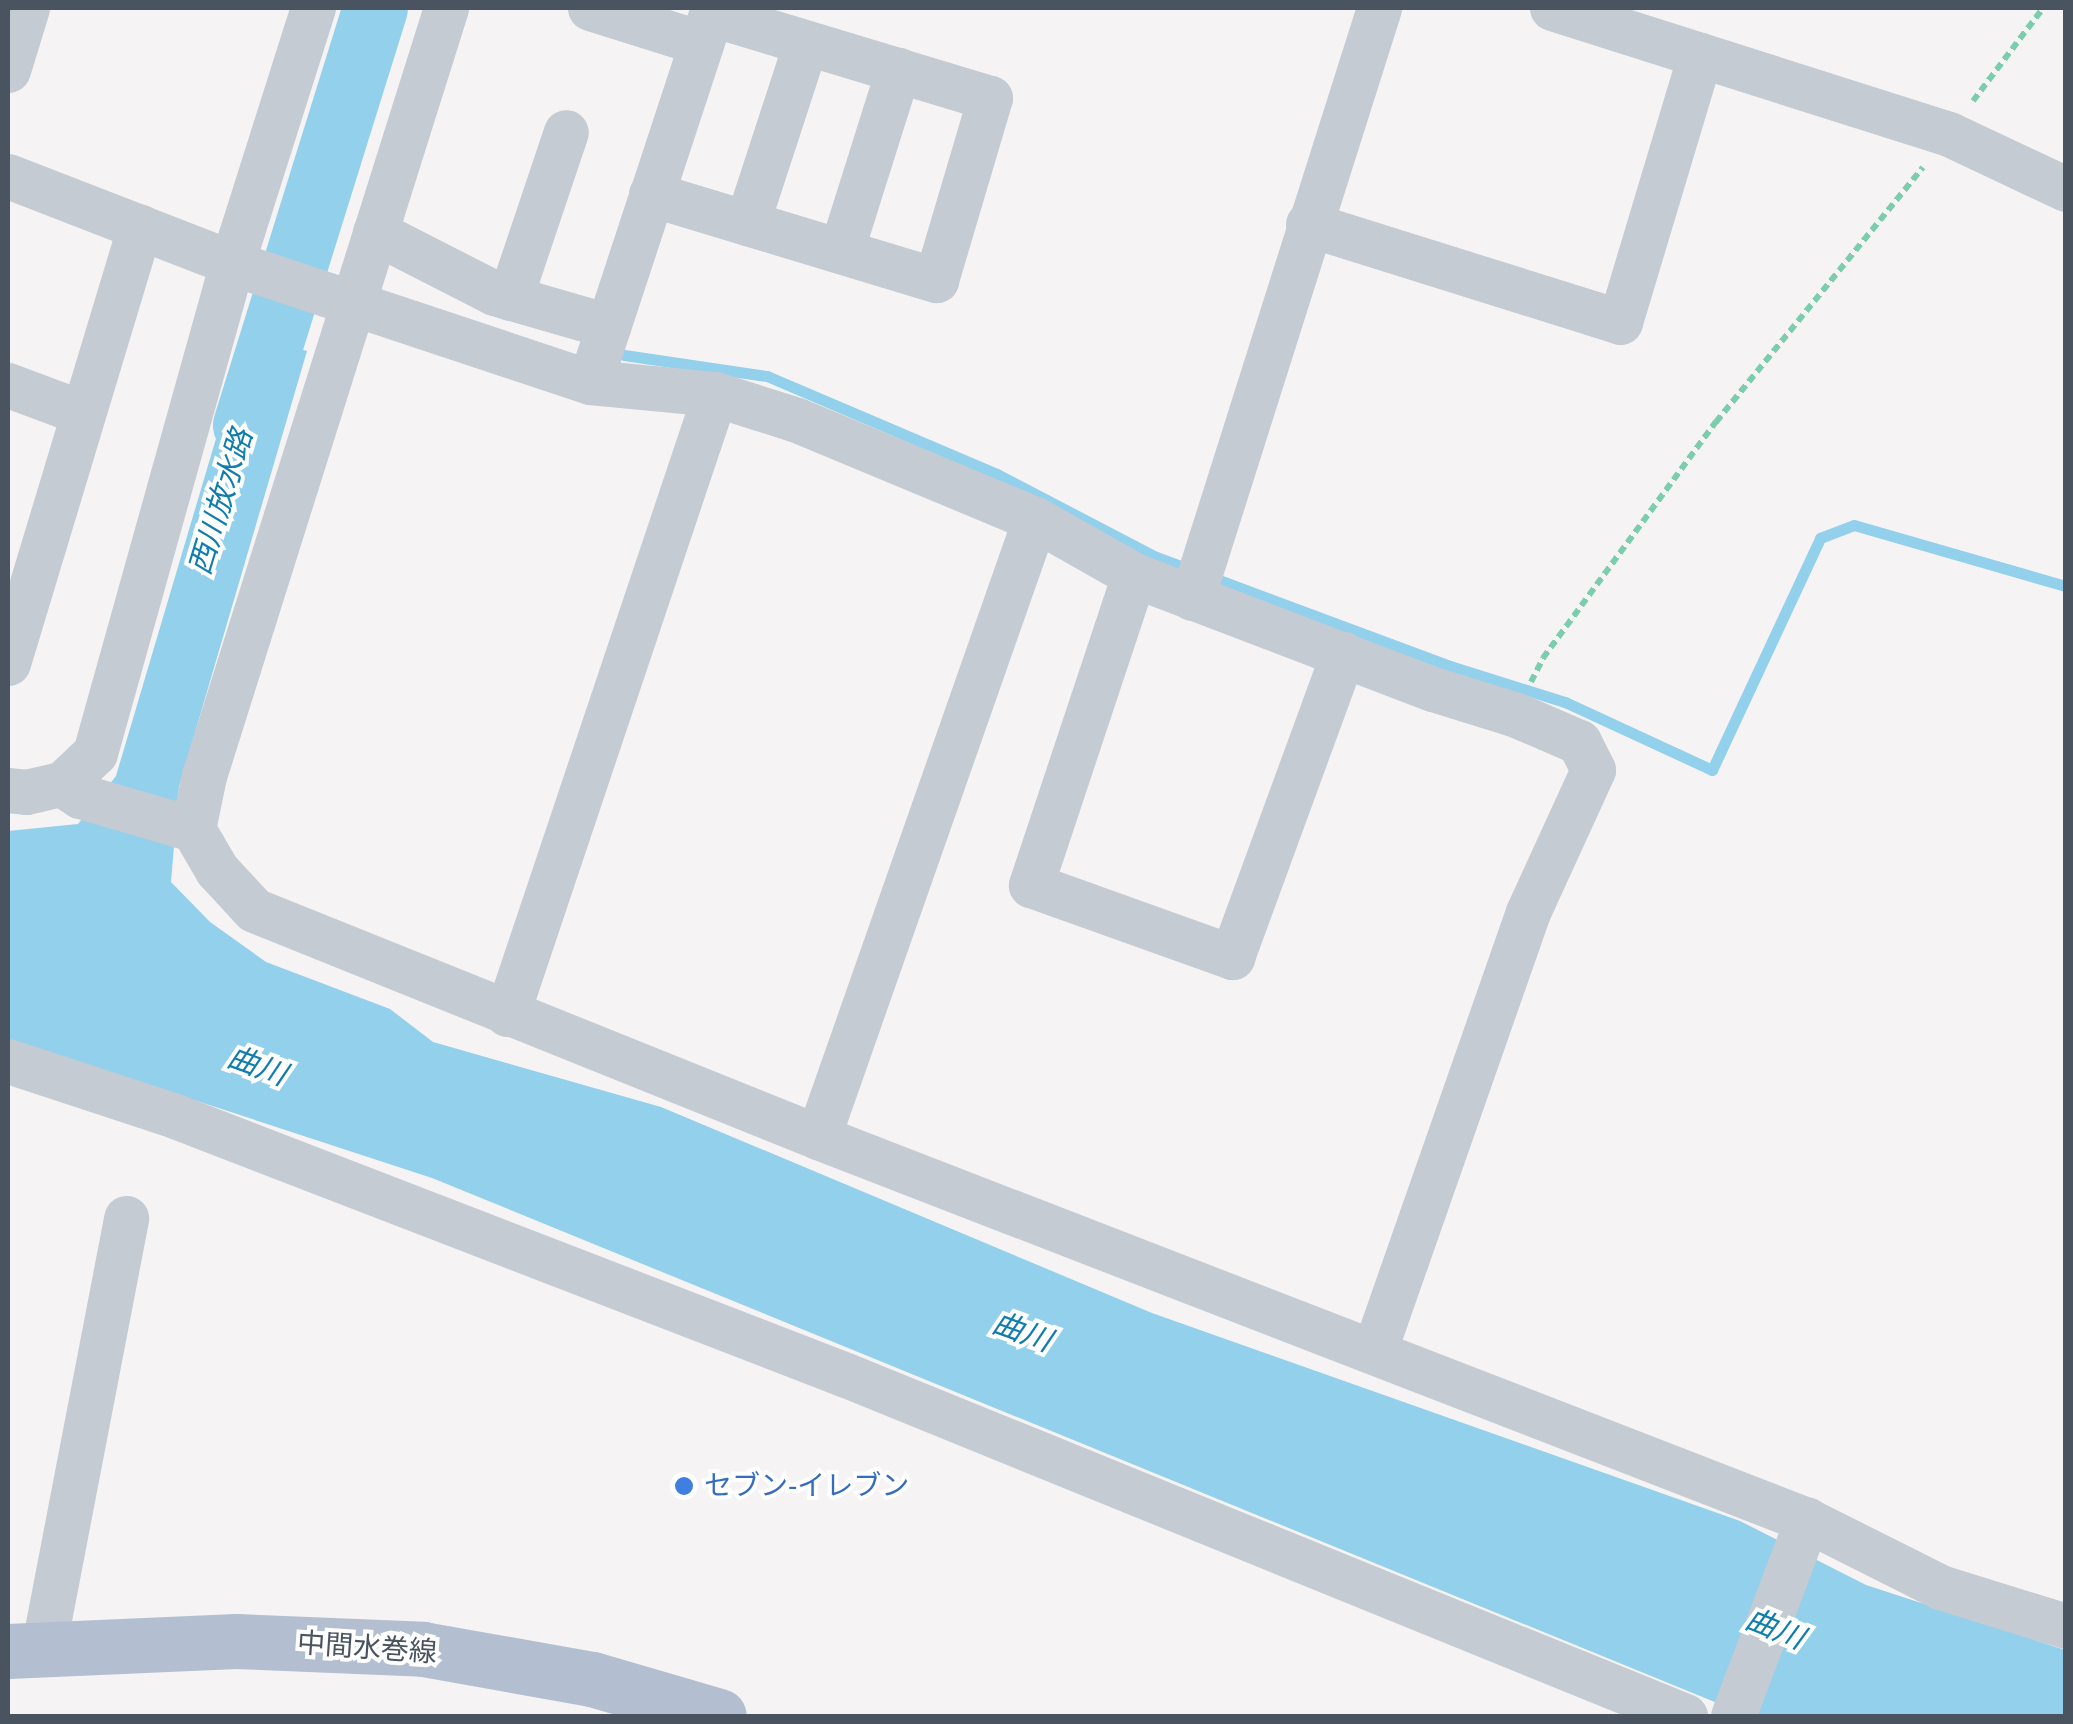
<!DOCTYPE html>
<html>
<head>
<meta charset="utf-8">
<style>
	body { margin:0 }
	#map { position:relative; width:2073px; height:1724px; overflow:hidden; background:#f5f3f3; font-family:Helvetica,"Noto Sans JP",sans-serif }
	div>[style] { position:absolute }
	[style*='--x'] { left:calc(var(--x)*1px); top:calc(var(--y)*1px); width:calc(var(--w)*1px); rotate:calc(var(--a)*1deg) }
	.water>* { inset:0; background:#92d0eb }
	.stream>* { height:11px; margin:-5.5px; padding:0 5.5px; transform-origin:5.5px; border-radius:5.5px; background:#92d0eb }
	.river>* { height:65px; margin:-32.5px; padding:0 32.5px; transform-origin:32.5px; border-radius:32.5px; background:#92d0eb }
	.path>* { height:6px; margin-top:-3px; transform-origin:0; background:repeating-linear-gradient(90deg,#7ccdad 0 8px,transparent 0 13px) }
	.minor>* { height:45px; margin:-22.5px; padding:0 22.5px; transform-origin:22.5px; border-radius:22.5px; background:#c4cbd3 }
	.major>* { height:55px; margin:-27.5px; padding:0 27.5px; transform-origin:27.5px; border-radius:27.5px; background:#b3bfd0 }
	.dots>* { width:28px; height:28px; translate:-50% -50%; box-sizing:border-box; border:5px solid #fff; border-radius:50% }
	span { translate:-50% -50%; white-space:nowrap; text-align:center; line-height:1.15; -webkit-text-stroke:8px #fff; paint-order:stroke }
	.shop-label { font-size:28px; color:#366cbe }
	.left { translate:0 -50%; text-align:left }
	.street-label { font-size:28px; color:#4a5460 }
	.water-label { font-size:30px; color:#107dae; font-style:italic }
	.frame { position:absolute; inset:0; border:10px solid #4a5460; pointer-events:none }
</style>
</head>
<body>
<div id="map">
	<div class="water">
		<i style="clip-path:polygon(247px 334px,307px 351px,179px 787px,171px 882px,210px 922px,266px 962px,390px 1009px,433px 1042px,661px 1107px,1152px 1313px,1740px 1521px,1866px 1585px,2065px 1650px,2065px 1716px,1749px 1716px,432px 1178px,8px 1039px,8px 831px,78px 824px,116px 776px)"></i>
	</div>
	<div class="stream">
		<i style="--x:624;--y:355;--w:145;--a:8.4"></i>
		<i style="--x:767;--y:376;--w:250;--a:23.1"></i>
		<i style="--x:997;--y:474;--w:179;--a:27.6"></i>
		<i style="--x:1156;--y:557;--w:37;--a:20"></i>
		<i style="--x:1208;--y:576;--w:258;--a:20.4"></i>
		<i style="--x:1450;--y:666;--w:121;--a:17.4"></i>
		<i style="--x:1565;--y:702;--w:162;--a:24.8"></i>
		<i style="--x:1712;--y:770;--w:256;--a:-65"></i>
		<i style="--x:1820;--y:538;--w:36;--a:-21"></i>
		<i style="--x:1854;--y:525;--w:221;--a:16.1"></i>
	</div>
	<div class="river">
		<i style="--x:245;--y:425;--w:437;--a:-72.7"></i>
	</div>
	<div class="path">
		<i style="--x:1973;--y:101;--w:116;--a:-53"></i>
		<i style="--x:1531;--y:682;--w:27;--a:-63"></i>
		<i style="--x:1543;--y:658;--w:293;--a:-53.8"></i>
		<i style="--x:1716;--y:422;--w:328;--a:-50.9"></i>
	</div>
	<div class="minor">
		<i style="--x:446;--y:8;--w:805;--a:107.49"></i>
		<i style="--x:204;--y:776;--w:54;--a:101.7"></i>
		<i style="--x:193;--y:829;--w:48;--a:59.7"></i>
		<i style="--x:217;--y:870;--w:54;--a:47.2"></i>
		<i style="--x:254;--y:910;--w:608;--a:21.92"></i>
		<i style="--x:818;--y:1137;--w:1061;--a:21.17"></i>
		<i style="--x:1807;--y:1520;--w:149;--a:26.7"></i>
		<i style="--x:1940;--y:1587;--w:132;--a:17.2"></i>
		<i style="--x:590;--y:8;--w:116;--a:17.5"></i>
		<i style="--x:1552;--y:8;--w:417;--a:17.6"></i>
		<i style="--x:1949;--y:134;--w:129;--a:25.2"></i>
		<i style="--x:8;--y:70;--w:65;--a:-73"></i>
		<i style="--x:8;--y:176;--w:240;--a:21.2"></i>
		<i style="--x:232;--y:263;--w:377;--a:18.4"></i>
		<i style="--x:590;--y:382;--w:126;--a:5.5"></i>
		<i style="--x:715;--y:394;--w:86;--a:17.6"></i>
		<i style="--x:797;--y:420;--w:258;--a:22.6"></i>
		<i style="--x:1035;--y:519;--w:114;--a:29.5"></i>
		<i style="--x:1134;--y:575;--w:320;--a:20.9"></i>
		<i style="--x:1433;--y:689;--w:85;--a:17.2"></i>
		<i style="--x:1514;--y:714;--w:71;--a:23.3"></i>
		<i style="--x:1579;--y:742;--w:31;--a:63"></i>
		<i style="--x:1593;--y:770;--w:156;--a:114.6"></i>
		<i style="--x:1528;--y:912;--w:465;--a:109.3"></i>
		<i style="--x:651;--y:194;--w:298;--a:16.8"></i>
		<i style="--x:936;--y:280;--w:190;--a:-73.5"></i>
		<i style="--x:990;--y:98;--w:291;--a:-163.2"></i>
		<i style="--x:747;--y:223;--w:189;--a:-71.9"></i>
		<i style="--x:1308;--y:224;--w:327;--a:17.4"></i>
		<i style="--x:1620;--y:322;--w:279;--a:-73.3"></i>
		<i style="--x:375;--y:232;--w:134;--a:27.1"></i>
		<i style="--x:494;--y:293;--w:119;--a:16.1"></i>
		<i style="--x:841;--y:251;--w:190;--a:-72.5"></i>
		<i style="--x:510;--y:298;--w:175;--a:-71.4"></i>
		<i style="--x:590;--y:382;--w:394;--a:-71.8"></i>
		<i style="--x:8;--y:385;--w:80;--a:20.5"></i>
		<i style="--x:1134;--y:575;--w:327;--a:108.4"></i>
		<i style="--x:1031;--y:885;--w:214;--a:19.7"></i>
		<i style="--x:1232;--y:957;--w:323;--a:-69.9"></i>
		<i style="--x:1192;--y:598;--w:619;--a:-72.41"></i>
		<i style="--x:8;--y:663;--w:456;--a:-73.2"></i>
		<i style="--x:62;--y:784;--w:22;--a:34"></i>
		<i style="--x:80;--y:796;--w:118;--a:16.3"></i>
		<i style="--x:8;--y:790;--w:18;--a:6"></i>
		<i style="--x:26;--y:792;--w:37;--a:-13"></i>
		<i style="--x:62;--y:784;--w:45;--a:-43.2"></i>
		<i style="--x:95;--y:753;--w:509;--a:-74.38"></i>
		<i style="--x:232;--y:263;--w:268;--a:-72.4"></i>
		<i style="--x:507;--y:1014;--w:654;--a:-71.45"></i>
		<i style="--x:8;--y:1061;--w:176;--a:18.2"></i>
		<i style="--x:175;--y:1116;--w:719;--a:21.11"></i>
		<i style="--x:846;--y:1375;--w:906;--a:22.12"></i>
		<i style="--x:818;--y:1137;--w:655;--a:-70.65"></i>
		<i style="--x:43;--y:1650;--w:440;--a:-79.1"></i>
		<i style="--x:1733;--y:1716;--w:210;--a:-69.3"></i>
	</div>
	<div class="major">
		<i style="--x:8;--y:1651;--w:228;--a:-2.5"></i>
		<i style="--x:236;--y:1641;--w:187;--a:2.4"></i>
		<i style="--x:423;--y:1649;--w:172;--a:10.1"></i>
		<i style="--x:592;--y:1679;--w:132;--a:16.2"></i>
	</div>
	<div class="dots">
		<i style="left:684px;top:1486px;background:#3f7fe0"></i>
	</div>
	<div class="shop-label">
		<span class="left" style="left:704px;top:1486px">セブン-イレブン</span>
	</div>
	<div class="street-label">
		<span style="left:367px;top:1648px;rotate:4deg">中間水巻線</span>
	</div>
	<div class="water-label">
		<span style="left:221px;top:502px;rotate:-73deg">西川放水路</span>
		<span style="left:257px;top:1066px;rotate:20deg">曲川</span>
		<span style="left:1022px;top:1332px;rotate:20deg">曲川</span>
		<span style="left:1775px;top:1629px;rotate:22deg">曲川</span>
	</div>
	<div class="frame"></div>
</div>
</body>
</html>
